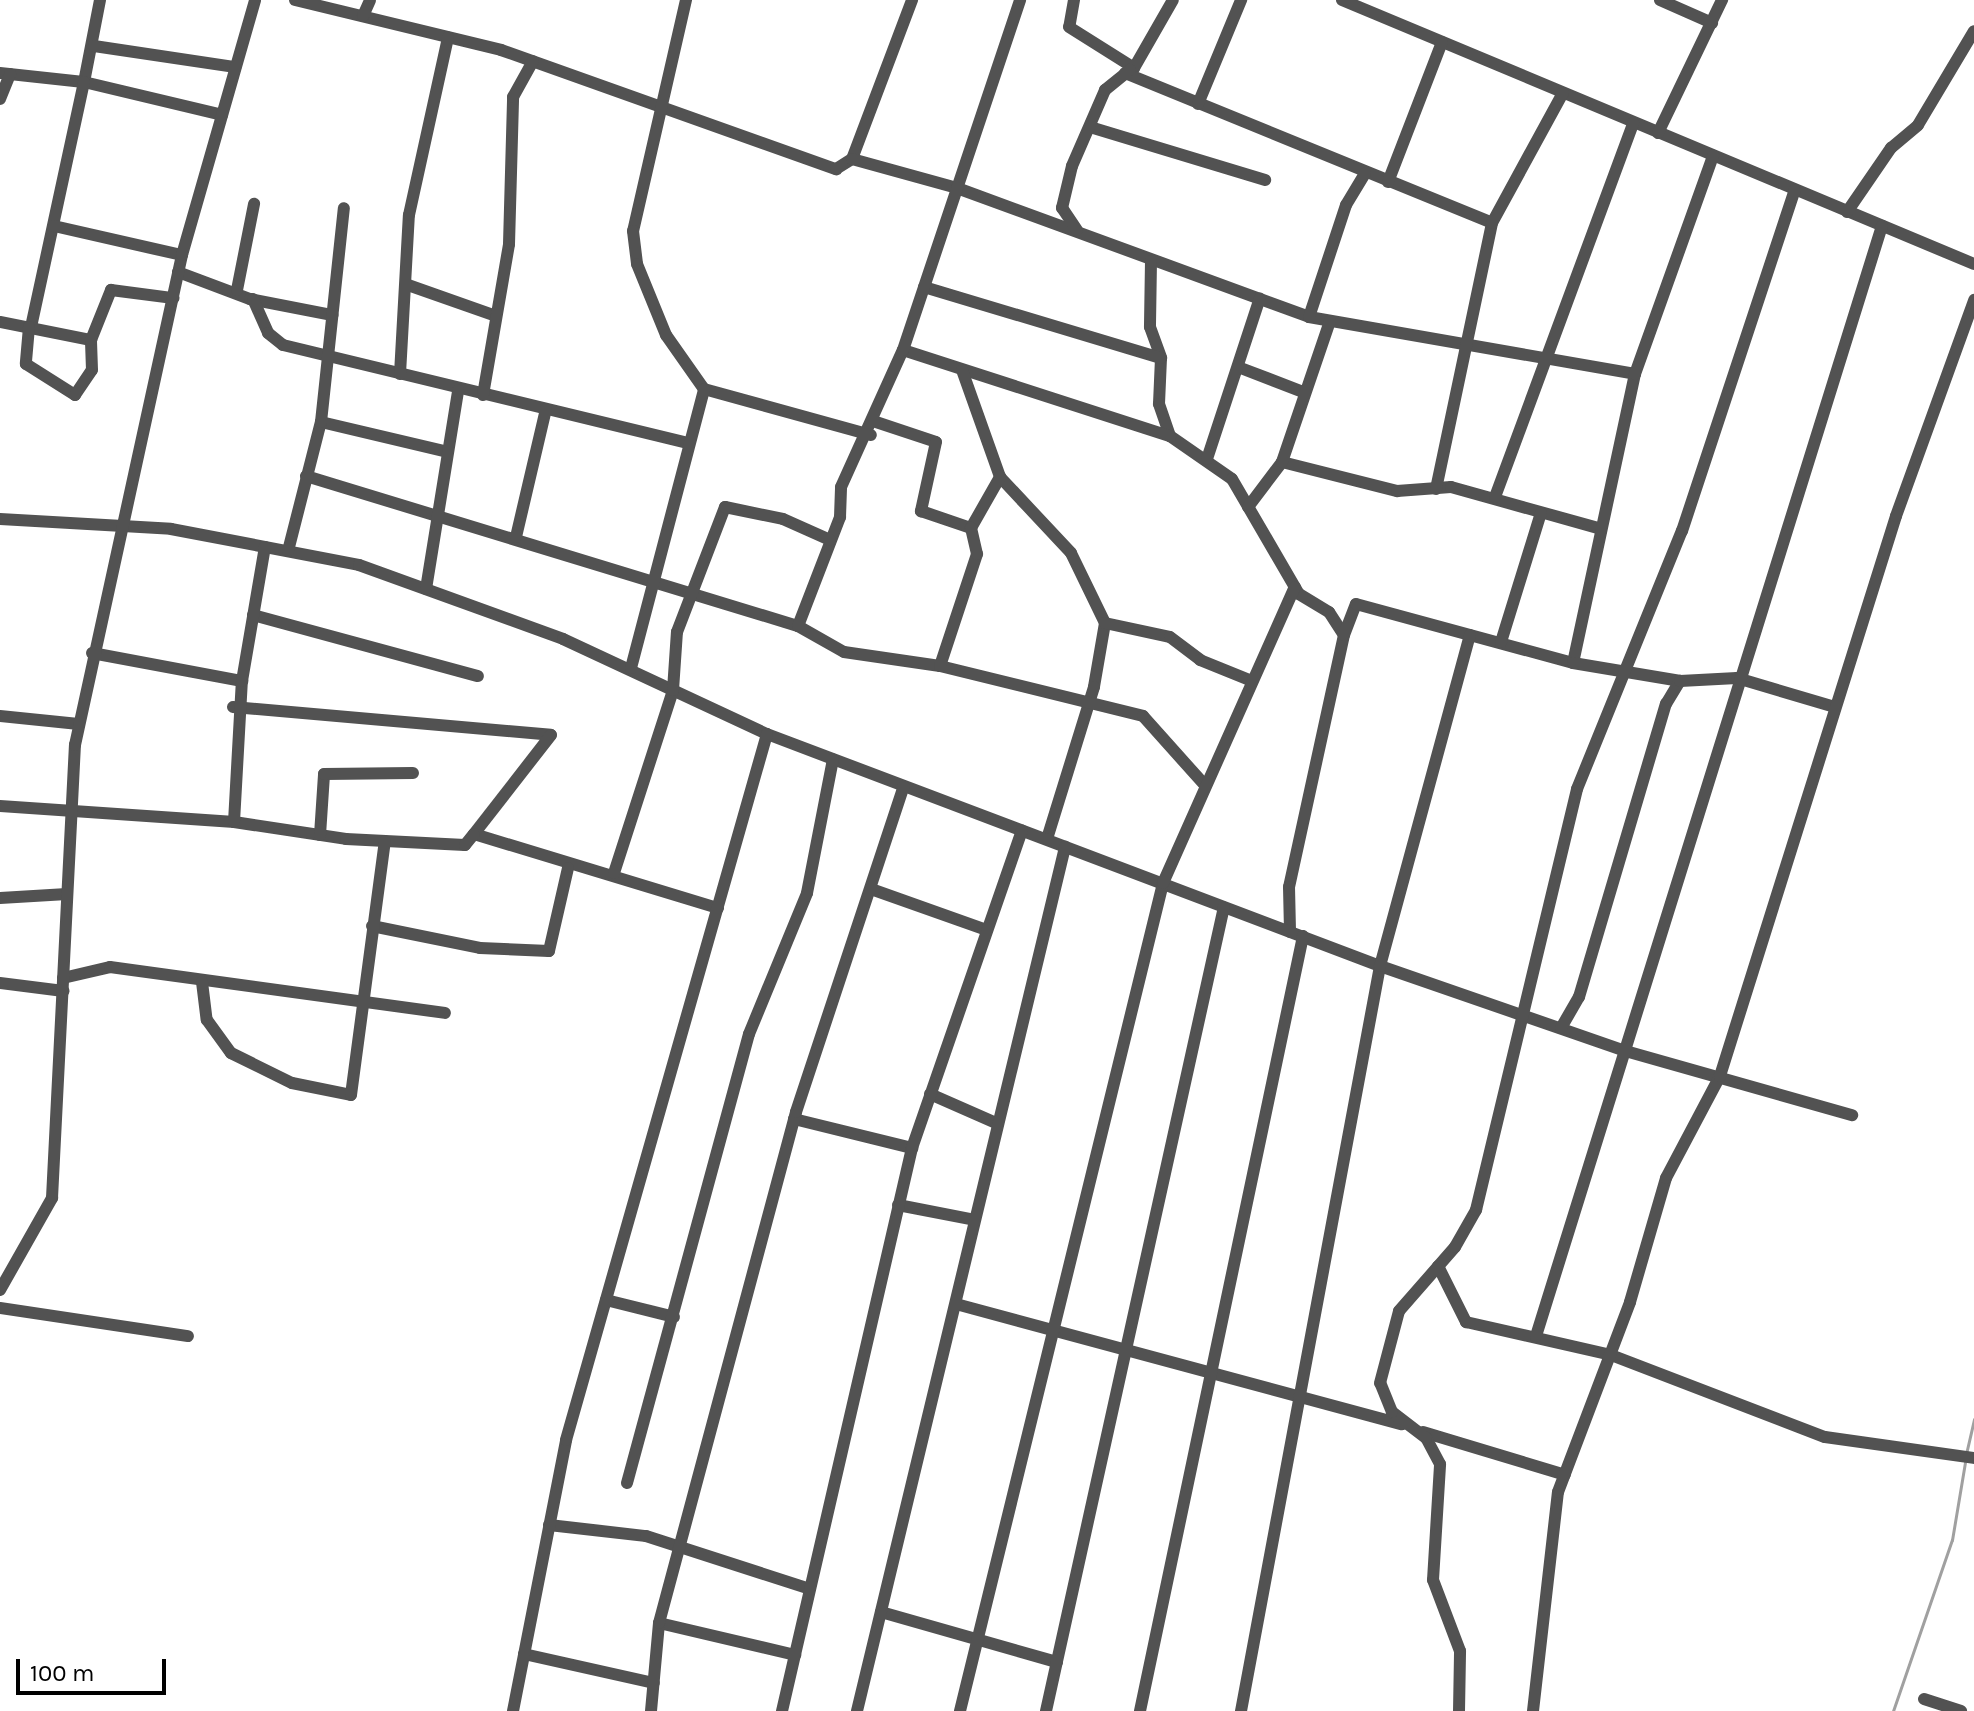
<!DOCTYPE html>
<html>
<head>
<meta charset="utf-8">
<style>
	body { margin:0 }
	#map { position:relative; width:1974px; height:1711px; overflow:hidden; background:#fff; font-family:Karla,sans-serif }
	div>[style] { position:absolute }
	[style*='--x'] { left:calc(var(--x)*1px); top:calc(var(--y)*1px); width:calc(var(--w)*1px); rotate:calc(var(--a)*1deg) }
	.stream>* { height:3px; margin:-1.5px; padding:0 1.5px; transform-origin:1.5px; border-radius:1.5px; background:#a0a0a0 }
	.street>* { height:12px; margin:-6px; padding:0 6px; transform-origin:6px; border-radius:6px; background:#525252 }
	span { translate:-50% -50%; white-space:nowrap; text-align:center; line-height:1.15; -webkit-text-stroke:8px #fff; paint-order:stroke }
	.scale { position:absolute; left:16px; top:1659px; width:150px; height:36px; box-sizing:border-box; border:4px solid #000; border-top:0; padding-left:10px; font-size:24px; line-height:28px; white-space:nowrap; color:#000; -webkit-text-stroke:6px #fff; paint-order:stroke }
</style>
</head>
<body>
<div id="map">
	<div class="stream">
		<i style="--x:1966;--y:1454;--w:36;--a:-77"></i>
		<i style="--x:1893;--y:1711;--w:181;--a:-71"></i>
		<i style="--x:1952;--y:1540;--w:79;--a:-80.5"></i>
	</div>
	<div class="street">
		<i style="--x:100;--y:0;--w:84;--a:101"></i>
		<i style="--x:84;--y:82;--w:142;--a:13.4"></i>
		<i style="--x:295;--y:0;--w:212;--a:13.6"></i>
		<i style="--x:501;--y:50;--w:356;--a:19.6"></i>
		<i style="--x:836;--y:169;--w:19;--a:-32"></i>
		<i style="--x:852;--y:159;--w:170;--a:-69.3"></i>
		<i style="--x:686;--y:0;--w:237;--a:102.9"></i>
		<i style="--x:633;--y:231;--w:33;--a:83"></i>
		<i style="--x:637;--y:264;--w:77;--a:67.8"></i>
		<i style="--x:666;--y:335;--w:66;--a:54.9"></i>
		<i style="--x:704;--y:389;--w:173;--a:15.4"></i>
		<i style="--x:1074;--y:0;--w:27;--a:100"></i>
		<i style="--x:1069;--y:27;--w:77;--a:32.2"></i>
		<i style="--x:1134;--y:68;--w:78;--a:-60.2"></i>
		<i style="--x:1342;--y:0;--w:685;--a:22.67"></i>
		<i style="--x:1660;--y:0;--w:57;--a:23.9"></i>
		<i style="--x:363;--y:16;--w:17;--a:-66"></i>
		<i style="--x:94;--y:46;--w:143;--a:8.5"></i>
		<i style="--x:0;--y:73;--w:84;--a:6.1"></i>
		<i style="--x:84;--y:82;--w:251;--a:102.2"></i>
		<i style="--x:1125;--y:73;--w:396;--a:22.2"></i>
		<i style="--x:0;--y:99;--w:27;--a:-68"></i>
		<i style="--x:1198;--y:104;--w:113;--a:-67.5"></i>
		<i style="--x:1090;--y:127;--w:183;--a:16.8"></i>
		<i style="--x:1658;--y:133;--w:148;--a:-64.3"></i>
		<i style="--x:852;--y:159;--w:109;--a:15.4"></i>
		<i style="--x:957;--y:188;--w:375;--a:20.1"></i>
		<i style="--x:1309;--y:317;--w:331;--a:9.9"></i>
		<i style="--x:1388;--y:182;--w:150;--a:-68.9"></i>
		<i style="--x:1847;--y:212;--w:78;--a:-55.5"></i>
		<i style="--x:1891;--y:148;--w:35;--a:-40"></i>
		<i style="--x:1918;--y:125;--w:109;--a:-59.2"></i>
		<i style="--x:54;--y:226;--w:131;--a:12.8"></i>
		<i style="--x:1077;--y:230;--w:27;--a:-124"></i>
		<i style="--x:1062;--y:208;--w:43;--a:-76.6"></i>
		<i style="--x:1072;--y:166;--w:83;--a:-66.5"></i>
		<i style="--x:1105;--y:90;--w:32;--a:-39"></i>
		<i style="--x:1151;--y:261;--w:66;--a:90.9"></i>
		<i style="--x:1150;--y:327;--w:33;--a:70"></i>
		<i style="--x:1161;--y:358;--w:46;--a:92.5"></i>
		<i style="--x:1159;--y:404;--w:34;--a:71"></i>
		<i style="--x:1170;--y:436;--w:75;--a:34.7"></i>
		<i style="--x:1232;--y:479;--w:133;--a:59.8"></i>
		<i style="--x:1299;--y:594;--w:35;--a:31"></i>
		<i style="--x:1329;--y:612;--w:27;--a:57"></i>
		<i style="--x:1344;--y:635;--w:258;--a:102.3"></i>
		<i style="--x:1289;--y:887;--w:45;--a:88.7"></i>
		<i style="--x:178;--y:272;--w:77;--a:20.6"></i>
		<i style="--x:250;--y:299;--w:84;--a:11"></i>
		<i style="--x:408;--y:285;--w:93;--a:19.4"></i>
		<i style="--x:924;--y:287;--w:247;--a:16.7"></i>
		<i style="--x:237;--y:290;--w:88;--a:-78.8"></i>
		<i style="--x:253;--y:299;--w:37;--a:66"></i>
		<i style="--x:268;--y:333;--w:19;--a:39"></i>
		<i style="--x:283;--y:345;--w:416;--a:13.6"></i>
		<i style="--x:1309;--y:317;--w:118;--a:-71.7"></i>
		<i style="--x:1346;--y:205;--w:37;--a:-59"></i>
		<i style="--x:0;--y:322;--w:93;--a:11.2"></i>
		<i style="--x:29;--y:327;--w:37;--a:95"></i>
		<i style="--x:26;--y:364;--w:58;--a:32.3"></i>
		<i style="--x:75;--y:395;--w:30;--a:-56"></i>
		<i style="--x:92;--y:370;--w:30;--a:-92"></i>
		<i style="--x:91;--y:340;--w:54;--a:-68.2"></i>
		<i style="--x:111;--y:290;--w:63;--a:7.4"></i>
		<i style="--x:903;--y:350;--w:281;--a:17.9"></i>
		<i style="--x:1238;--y:367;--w:70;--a:21"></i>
		<i style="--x:962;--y:370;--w:114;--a:70.4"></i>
		<i style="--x:1000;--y:477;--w:104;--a:46.9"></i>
		<i style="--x:1071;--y:553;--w:78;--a:64.1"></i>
		<i style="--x:1105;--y:623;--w:65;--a:99.8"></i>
		<i style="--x:1094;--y:687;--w:159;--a:107.2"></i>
		<i style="--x:400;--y:374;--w:159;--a:-86.8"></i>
		<i style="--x:409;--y:215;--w:182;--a:-77.6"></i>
		<i style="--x:483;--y:395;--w:153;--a:-80.2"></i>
		<i style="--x:509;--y:244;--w:147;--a:-88.4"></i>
		<i style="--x:513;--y:97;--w:41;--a:-60.9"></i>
		<i style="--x:321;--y:422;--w:130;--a:13.3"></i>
		<i style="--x:876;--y:422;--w:63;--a:18.4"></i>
		<i style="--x:936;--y:442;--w:71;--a:102.3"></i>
		<i style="--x:921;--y:511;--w:53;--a:18.8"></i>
		<i style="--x:971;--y:528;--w:59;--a:-60.4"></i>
		<i style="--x:1207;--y:459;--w:169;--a:-71.8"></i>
		<i style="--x:1282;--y:462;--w:119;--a:14.2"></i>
		<i style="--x:1397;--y:491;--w:54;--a:-4.2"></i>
		<i style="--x:1451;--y:487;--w:153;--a:15.6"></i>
		<i style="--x:306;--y:476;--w:514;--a:16.96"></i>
		<i style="--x:798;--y:626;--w:53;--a:29.5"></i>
		<i style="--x:844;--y:652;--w:97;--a:8.3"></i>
		<i style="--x:940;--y:666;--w:209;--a:13.8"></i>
		<i style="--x:1143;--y:716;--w:90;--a:48.2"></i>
		<i style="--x:1436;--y:489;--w:272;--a:-78.1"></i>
		<i style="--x:1492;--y:223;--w:148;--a:-61.4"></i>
		<i style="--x:1495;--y:497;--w:399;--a:-69.7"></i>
		<i style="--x:1248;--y:507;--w:56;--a:-52.9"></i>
		<i style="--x:1282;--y:462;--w:149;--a:-71.2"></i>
		<i style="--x:0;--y:519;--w:171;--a:3.3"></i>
		<i style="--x:171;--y:529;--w:191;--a:10.8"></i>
		<i style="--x:359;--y:565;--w:217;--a:19.9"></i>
		<i style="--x:563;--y:639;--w:225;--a:25"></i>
		<i style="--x:767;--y:734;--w:655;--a:20.73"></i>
		<i style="--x:1380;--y:966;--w:263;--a:19.1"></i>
		<i style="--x:1629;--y:1052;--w:232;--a:15.8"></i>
		<i style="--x:516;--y:537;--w:131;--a:-76.8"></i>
		<i style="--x:288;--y:551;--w:133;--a:-75.7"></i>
		<i style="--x:321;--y:422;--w:215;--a:-83.9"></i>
		<i style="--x:426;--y:589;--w:201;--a:-80.8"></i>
		<i style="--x:253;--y:615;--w:233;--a:15.2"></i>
		<i style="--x:1105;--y:623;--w:66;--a:12.2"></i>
		<i style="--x:1170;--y:637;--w:38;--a:37"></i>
		<i style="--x:1200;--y:660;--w:56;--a:22"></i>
		<i style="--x:798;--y:626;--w:117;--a:-68.9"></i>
		<i style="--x:840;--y:517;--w:30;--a:-88"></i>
		<i style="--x:841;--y:487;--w:150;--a:-65.7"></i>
		<i style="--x:903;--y:350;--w:369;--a:-71.5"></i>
		<i style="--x:1344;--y:635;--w:33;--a:-69"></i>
		<i style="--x:1356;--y:604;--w:225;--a:15.2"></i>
		<i style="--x:1573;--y:663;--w:296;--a:-77.9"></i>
		<i style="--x:1635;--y:374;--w:232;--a:-70.3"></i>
		<i style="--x:1501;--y:642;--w:135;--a:-72.8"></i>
		<i style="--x:92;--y:653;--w:153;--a:10.6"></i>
		<i style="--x:1573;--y:663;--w:109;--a:9.5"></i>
		<i style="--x:940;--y:666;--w:118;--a:-71.7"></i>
		<i style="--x:977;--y:554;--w:27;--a:-103"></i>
		<i style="--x:631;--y:668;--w:288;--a:-75.3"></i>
		<i style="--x:233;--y:707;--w:319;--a:5"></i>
		<i style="--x:551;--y:735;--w:125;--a:127.9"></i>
		<i style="--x:474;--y:834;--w:255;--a:16.9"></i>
		<i style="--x:0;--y:716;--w:79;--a:5.8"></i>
		<i style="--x:0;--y:806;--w:235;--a:3.9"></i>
		<i style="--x:234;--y:822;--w:113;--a:8.6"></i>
		<i style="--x:346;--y:839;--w:119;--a:2.9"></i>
		<i style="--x:465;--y:845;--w:14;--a:-51"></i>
		<i style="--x:234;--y:822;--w:141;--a:-86.8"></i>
		<i style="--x:242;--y:681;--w:136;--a:-80.3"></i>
		<i style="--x:320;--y:835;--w:61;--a:-86.2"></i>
		<i style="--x:324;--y:774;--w:89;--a:-0.6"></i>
		<i style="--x:614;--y:873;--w:192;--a:-72.1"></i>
		<i style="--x:673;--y:690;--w:58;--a:-86.1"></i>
		<i style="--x:677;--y:632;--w:134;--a:-69"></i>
		<i style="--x:725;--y:507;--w:59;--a:11.7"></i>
		<i style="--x:783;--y:519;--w:51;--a:24.1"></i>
		<i style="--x:871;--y:889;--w:123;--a:19.5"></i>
		<i style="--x:0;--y:898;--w:67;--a:-3.4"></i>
		<i style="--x:372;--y:926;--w:110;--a:11.5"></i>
		<i style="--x:480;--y:948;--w:69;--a:2.5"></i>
		<i style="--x:549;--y:951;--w:85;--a:-77.1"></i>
		<i style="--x:63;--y:978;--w:48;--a:-13.2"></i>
		<i style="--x:110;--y:967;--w:338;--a:7.8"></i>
		<i style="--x:202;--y:982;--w:38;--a:83"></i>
		<i style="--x:207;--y:1020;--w:41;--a:54"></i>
		<i style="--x:231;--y:1053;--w:68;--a:26.2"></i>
		<i style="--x:292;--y:1083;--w:60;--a:11.5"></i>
		<i style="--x:351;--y:1095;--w:256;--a:-82.4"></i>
		<i style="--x:0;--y:983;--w:64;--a:7.2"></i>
		<i style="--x:1561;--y:1028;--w:36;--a:-60"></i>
		<i style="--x:1579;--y:997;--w:306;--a:-73.5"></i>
		<i style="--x:1666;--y:704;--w:27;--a:-59"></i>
		<i style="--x:1680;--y:681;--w:57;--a:-3"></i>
		<i style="--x:1737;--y:678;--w:102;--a:16.5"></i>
		<i style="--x:930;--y:1094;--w:74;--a:23.8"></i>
		<i style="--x:794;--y:1119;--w:122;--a:13.8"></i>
		<i style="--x:898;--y:1205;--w:78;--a:11"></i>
		<i style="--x:1438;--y:1266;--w:63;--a:63.4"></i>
		<i style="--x:1466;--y:1322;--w:149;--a:12.8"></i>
		<i style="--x:1611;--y:1355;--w:229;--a:21"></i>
		<i style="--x:1825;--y:1437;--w:150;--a:8"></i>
		<i style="--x:0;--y:1290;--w:106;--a:-60.5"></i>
		<i style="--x:52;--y:1198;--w:454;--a:-87.1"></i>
		<i style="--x:75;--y:745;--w:502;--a:-77.68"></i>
		<i style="--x:182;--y:255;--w:265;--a:-74"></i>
		<i style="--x:606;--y:1300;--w:70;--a:14"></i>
		<i style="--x:956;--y:1304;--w:462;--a:15.1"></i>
		<i style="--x:0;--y:1308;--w:190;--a:8.5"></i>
		<i style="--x:1536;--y:1336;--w:1163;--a:-72.69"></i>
		<i style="--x:1423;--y:1432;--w:148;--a:16.8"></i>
		<i style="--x:627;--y:1483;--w:465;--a:-74.8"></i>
		<i style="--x:749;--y:1034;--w:152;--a:-67.6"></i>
		<i style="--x:807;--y:893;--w:136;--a:-79"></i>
		<i style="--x:549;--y:1525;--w:98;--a:6.5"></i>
		<i style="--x:646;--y:1536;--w:172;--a:17.9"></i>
		<i style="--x:881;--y:1612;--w:183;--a:15.9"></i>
		<i style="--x:659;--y:1623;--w:140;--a:13.2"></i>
		<i style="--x:524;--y:1654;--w:133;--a:12.6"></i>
		<i style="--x:1924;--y:1699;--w:39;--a:18"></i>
		<i style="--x:513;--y:1711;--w:276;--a:-78.9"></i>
		<i style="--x:566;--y:1440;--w:734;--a:-74.11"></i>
		<i style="--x:651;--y:1711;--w:88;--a:-84.8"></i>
		<i style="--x:659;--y:1623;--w:529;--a:-74.99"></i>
		<i style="--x:796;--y:1112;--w:343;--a:-71.7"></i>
		<i style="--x:782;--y:1711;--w:578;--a:-77"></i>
		<i style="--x:912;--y:1148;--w:336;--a:-70.9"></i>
		<i style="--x:857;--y:1711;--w:889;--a:-76.46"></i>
		<i style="--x:960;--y:1711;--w:853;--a:-76.22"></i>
		<i style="--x:1163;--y:883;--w:324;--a:-66"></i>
		<i style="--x:1046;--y:1711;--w:823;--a:-77.52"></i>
		<i style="--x:1140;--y:1711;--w:792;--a:-78.12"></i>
		<i style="--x:1241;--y:1711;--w:758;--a:-79.43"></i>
		<i style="--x:1380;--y:966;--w:343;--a:-74.8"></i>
		<i style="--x:1459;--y:1711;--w:60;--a:-89"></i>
		<i style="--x:1460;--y:1651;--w:76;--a:-110.8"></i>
		<i style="--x:1433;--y:1580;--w:116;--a:-86.5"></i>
		<i style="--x:1440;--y:1464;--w:30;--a:-118"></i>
		<i style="--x:1426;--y:1438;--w:43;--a:-142.6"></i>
		<i style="--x:1392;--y:1412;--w:31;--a:-112"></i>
		<i style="--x:1380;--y:1383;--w:74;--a:-75.2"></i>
		<i style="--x:1399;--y:1311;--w:85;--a:-48.8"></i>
		<i style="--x:1455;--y:1247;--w:43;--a:-60.4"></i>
		<i style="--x:1476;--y:1210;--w:433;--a:-76.5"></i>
		<i style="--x:1577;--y:789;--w:279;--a:-67.9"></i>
		<i style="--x:1682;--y:531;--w:359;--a:-71.7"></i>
		<i style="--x:1533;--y:1711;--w:220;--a:-83.5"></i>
		<i style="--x:1558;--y:1492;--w:203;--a:-69.2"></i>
		<i style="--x:1630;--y:1302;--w:129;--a:-73.8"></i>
		<i style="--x:1666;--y:1178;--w:115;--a:-62.1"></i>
		<i style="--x:1720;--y:1076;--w:587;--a:-72.55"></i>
		<i style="--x:1896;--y:516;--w:230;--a:-70.1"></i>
	</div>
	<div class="scale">100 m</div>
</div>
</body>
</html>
